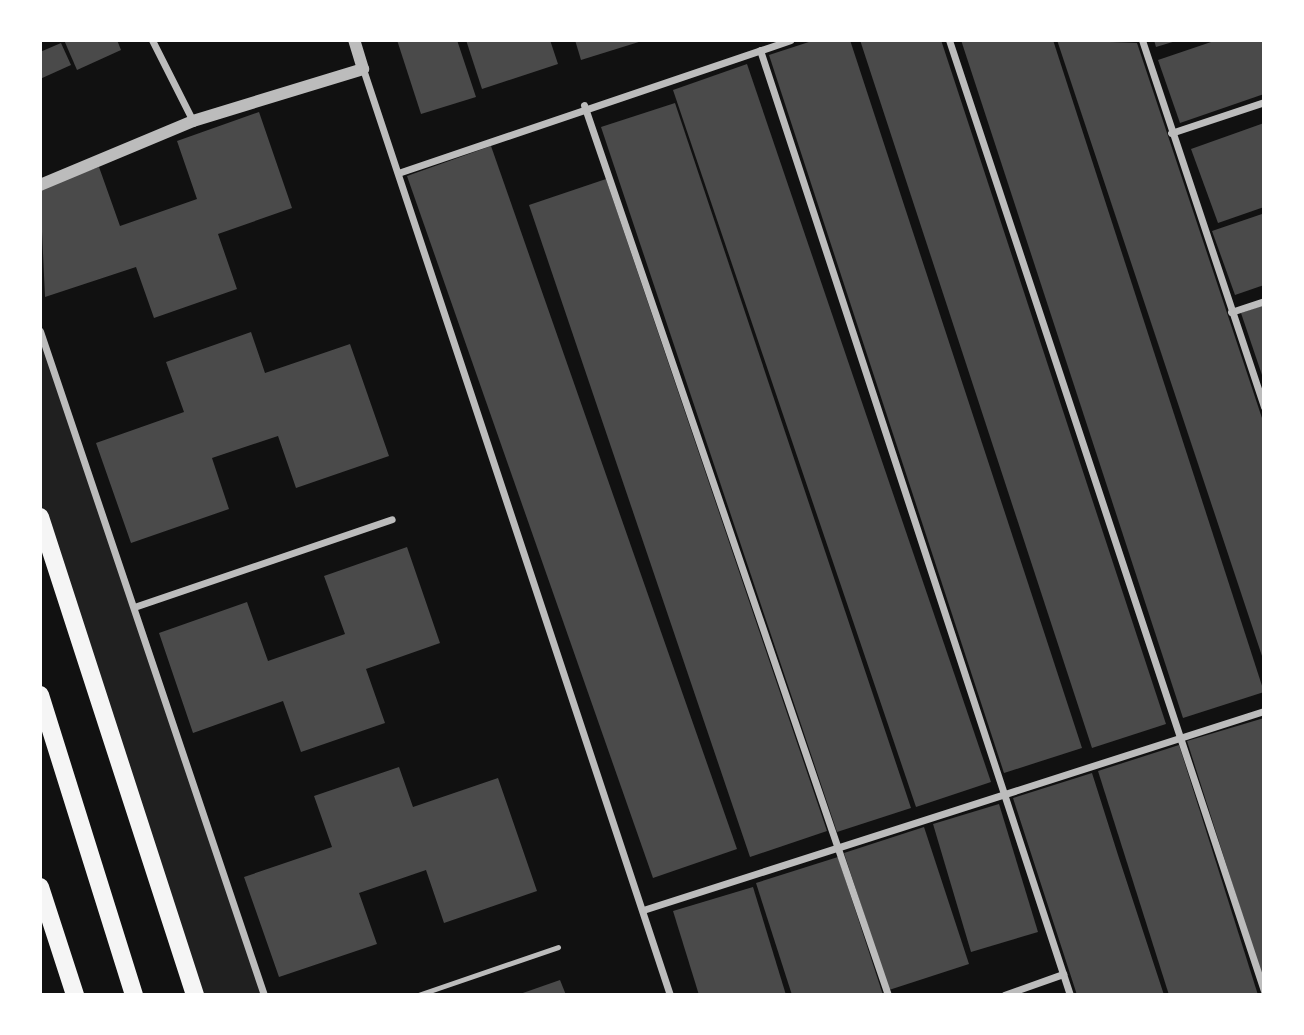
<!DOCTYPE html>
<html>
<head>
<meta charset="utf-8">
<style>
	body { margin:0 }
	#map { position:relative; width:1304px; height:1035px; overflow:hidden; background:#111; font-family:"Space Grotesk",sans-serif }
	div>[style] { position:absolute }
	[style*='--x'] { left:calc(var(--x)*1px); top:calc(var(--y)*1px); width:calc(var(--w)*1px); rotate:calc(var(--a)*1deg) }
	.green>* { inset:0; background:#202020 }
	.building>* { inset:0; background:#4a4a4a }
	.service>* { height:5px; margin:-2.5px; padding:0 2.5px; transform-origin:2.5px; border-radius:2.5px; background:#bcbcbc }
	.minor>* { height:7px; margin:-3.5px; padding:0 3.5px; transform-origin:3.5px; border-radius:3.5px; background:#bcbcbc }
	.tertiary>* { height:12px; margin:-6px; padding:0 6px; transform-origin:6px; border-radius:6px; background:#bcbcbc }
	.primary>* { height:18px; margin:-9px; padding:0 9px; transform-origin:9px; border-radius:9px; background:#f5f5f5 }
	span { translate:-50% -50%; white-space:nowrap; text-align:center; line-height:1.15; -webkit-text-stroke:5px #fff; paint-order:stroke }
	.frame { position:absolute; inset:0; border:42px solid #fff; pointer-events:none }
</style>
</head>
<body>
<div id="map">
	<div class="green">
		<i style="clip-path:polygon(40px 331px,137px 606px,264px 995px,195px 995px,40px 517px)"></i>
	</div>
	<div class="building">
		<i style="clip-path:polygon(64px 40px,117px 40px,121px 50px,77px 70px)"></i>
		<i style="clip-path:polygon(397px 40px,457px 40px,476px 97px,421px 114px)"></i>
		<i style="clip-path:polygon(466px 40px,550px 40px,558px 64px,482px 89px)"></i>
		<i style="clip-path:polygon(575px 40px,642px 40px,642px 41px,581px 60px)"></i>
		<i style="clip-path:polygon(815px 40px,850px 40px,1082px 748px,1004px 773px,769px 55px)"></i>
		<i style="clip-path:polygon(860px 40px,941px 40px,1166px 724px,1092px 748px)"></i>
		<i style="clip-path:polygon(961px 40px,1053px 40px,1264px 692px,1183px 718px)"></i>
		<i style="clip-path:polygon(1057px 40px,1137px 43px,1264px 424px,1264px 662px)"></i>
		<i style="clip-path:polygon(1154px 40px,1175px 40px,1176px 41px,1156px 47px)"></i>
		<i style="clip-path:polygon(1217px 40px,1264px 40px,1264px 94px,1180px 123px,1158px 60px)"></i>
		<i style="clip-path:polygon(61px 43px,71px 65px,40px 79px,40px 52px)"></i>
		<i style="clip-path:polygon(747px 64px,991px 782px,916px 807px,673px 90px)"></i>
		<i style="clip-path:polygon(675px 103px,911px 808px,837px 832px,601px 127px)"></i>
		<i style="clip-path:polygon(259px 112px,292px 208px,218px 234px,237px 289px,154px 318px,136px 267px,45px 297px,40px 188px,99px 167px,120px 226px,197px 199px,177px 141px)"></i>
		<i style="clip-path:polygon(1264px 123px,1264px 207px,1218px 223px,1191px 149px)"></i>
		<i style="clip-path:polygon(491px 146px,737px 849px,653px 878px,407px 176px)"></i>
		<i style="clip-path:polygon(606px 179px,827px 831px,750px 857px,529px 205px)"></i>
		<i style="clip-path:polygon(1262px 214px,1264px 285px,1235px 295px,1212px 231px)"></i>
		<i style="clip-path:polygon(1264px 305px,1264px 378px,1263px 378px,1241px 313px)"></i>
		<i style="clip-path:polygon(251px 332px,265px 373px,350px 344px,389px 456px,296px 488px,278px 436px,212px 458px,229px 509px,131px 543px,96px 443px,184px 412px,166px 362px)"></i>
		<i style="clip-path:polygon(407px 547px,440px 643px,366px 669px,385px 723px,301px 752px,283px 701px,193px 733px,159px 633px,247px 602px,268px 661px,345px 634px,324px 576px)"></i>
		<i style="clip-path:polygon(1264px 718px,1264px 980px,1263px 980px,1187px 741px)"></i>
		<i style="clip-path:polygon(1179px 745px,1258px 995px,1169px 995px,1098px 771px)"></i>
		<i style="clip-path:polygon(399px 767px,413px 807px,498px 778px,537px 891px,444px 923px,426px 870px,359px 893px,377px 944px,279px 977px,244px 877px,332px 847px,314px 796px)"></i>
		<i style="clip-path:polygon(1092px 773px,1118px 855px,1164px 995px,1077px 995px,1013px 798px)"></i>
		<i style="clip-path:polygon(999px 804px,1038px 932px,971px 952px,933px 824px)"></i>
		<i style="clip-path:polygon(924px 827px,969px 964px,889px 990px,844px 853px)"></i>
		<i style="clip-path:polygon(838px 857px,883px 995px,792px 995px,756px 883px)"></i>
		<i style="clip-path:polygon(753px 887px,786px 995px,699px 995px,673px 911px)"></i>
		<i style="clip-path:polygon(560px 980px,566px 995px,520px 995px,520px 994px)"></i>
	</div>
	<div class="service">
		<i style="--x:418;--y:995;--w:148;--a:-18.9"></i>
	</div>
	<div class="minor">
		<i style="--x:152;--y:40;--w:91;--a:63.2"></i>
		<i style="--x:949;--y:40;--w:1002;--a:71.67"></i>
		<i style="--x:1142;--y:40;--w:387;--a:71.6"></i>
		<i style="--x:760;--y:50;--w:995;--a:71.84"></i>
		<i style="--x:363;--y:69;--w:976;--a:71.66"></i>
		<i style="--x:584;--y:105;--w:940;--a:71.14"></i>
		<i style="--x:1171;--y:133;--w:98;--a:-18.4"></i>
		<i style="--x:398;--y:173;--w:414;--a:-18.7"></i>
		<i style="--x:1231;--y:312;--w:35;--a:-18"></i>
		<i style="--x:40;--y:331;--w:701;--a:71.36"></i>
		<i style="--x:137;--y:606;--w:269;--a:-18.8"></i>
		<i style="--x:643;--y:910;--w:652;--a:-17.77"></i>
		<i style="--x:1004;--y:995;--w:63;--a:-19.6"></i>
	</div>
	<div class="tertiary">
		<i style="--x:40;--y:185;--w:166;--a:-22.7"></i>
		<i style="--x:193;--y:121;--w:178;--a:-17"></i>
		<i style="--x:363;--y:69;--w:30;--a:-107"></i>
	</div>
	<div class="primary">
		<i style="--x:40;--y:517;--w:503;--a:72.03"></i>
		<i style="--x:40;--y:695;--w:314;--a:72.6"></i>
		<i style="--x:40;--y:887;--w:114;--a:72"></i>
	</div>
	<div class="frame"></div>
</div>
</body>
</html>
